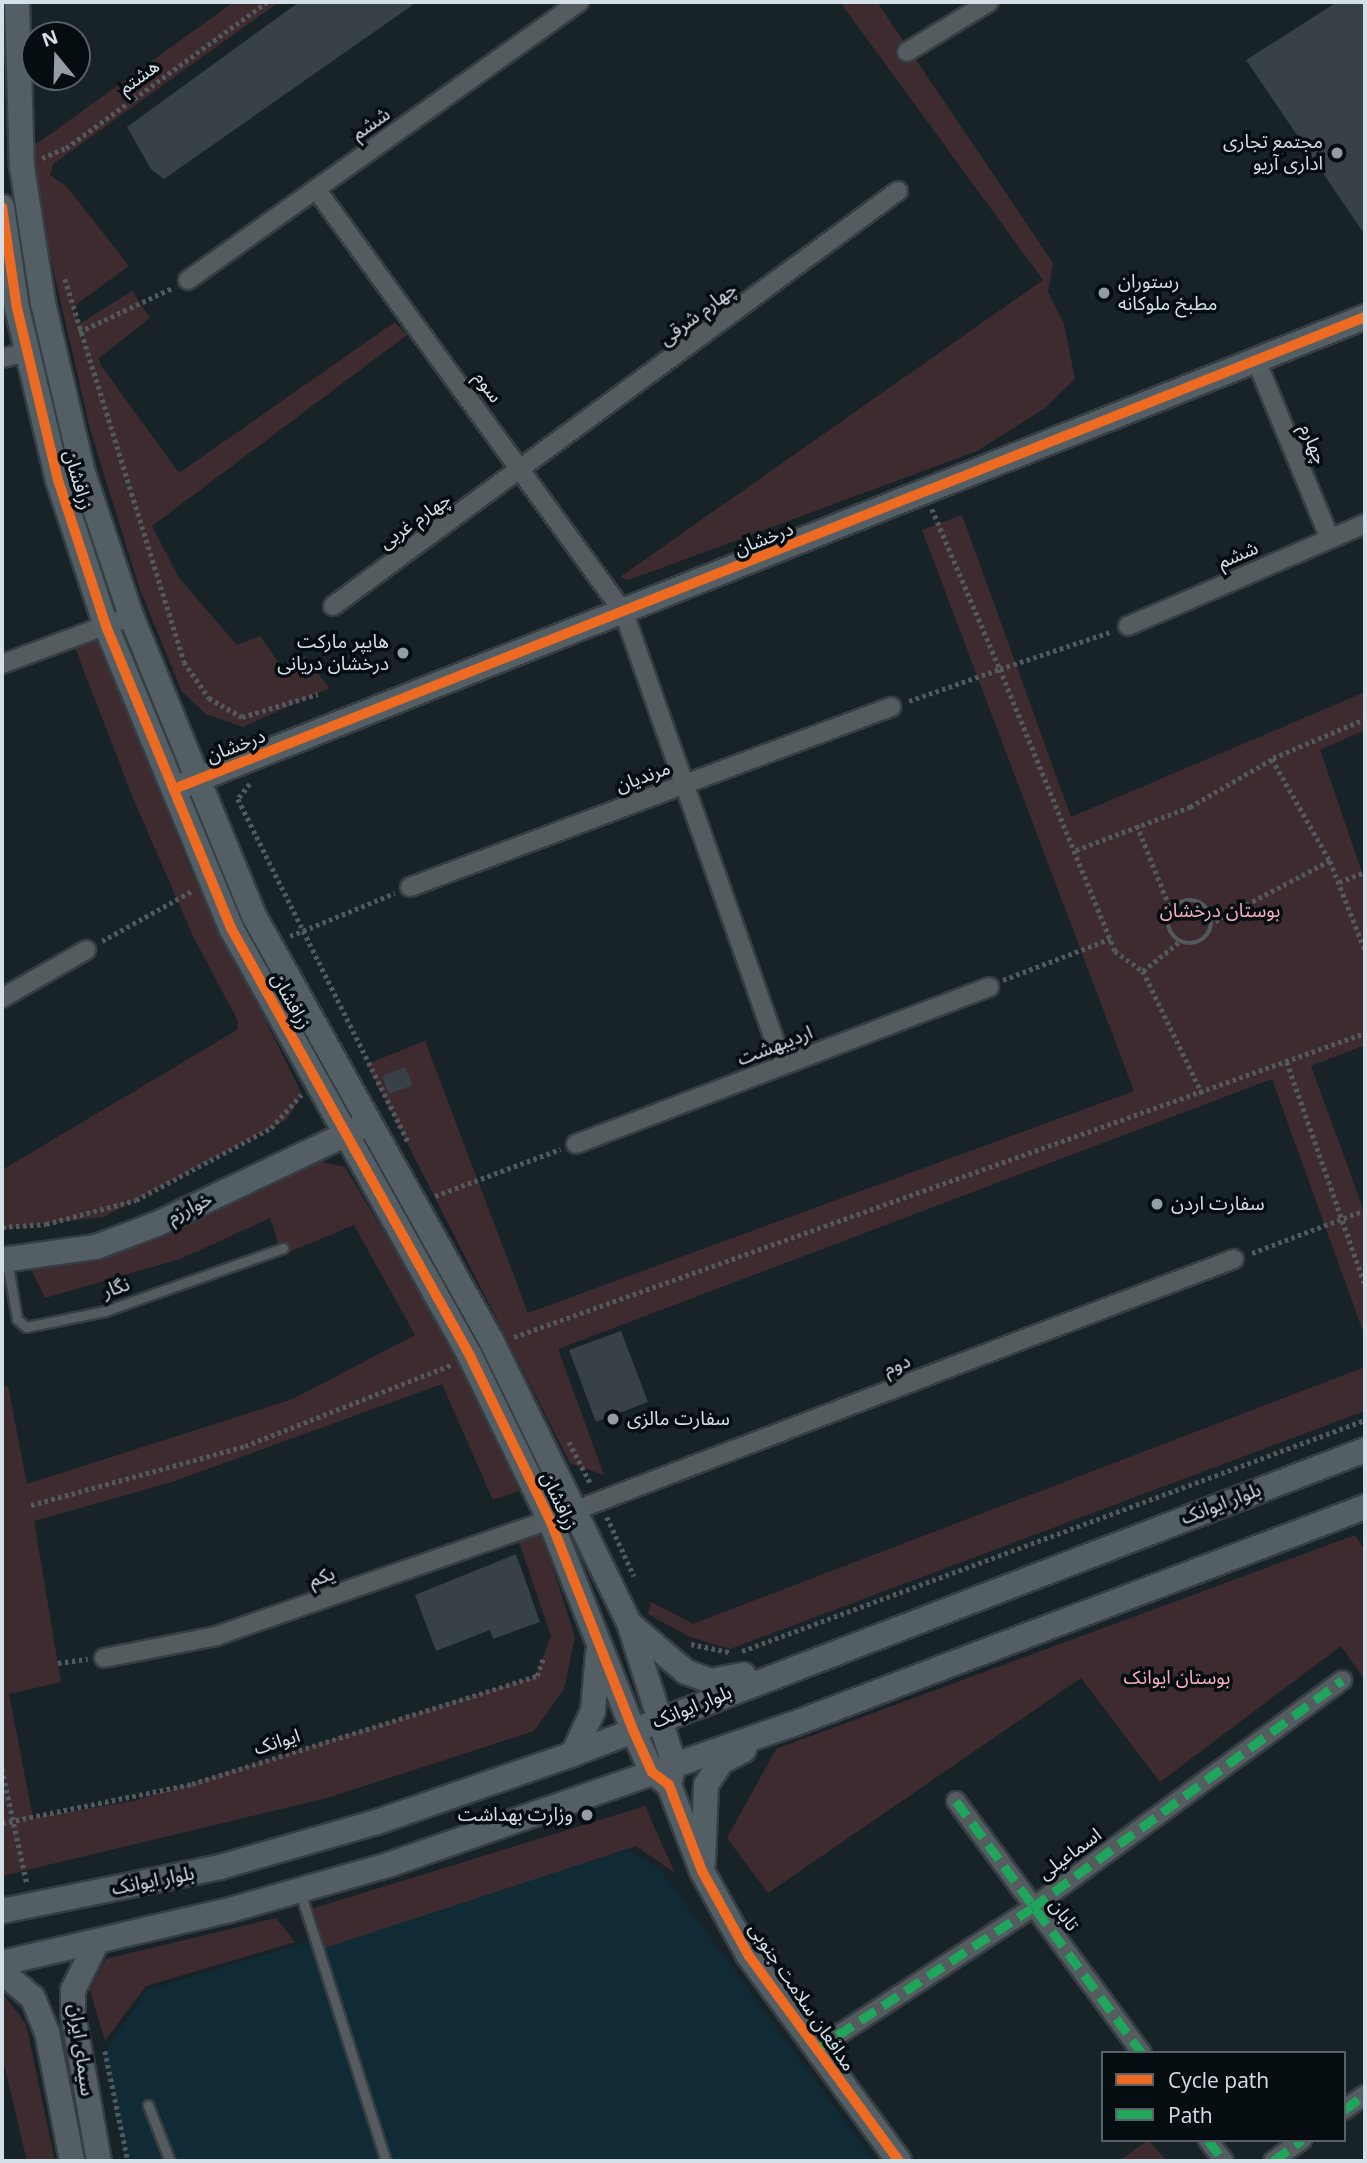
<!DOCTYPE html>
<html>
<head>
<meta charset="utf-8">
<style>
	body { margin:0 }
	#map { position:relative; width:1367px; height:2163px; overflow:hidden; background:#182328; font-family:"Open Sans","Noto Sans Arabic",sans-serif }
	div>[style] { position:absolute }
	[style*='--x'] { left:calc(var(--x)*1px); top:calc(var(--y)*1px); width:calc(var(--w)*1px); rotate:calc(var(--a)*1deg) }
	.built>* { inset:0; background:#102a36 }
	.green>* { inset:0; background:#3e2b30 }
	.building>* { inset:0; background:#374146 }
	.path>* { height:4.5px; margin-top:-2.25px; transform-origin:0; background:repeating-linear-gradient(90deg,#535a5e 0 3.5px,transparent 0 7px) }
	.path>.ring { margin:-2.25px; padding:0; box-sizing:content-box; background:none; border:4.5px solid #535a5e; border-radius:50% }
	.roads { filter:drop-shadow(2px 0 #363e44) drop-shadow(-2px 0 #363e44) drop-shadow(0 2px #363e44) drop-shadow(0 -2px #363e44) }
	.lane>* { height:9px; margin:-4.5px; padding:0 4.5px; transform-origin:4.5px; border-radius:4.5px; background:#545c60 }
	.street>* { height:18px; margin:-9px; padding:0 9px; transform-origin:9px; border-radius:9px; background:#545c60 }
	.secondary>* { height:24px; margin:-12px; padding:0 12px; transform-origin:12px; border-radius:12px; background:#535f65 }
	.quiet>* { height:9px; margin-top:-4.5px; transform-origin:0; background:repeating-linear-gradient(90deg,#20a55d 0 18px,transparent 0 27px) }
	.cycleway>* { height:10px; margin:-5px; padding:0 5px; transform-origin:5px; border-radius:5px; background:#ed6a23 }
	.dots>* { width:19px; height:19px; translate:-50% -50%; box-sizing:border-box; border:4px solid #050d11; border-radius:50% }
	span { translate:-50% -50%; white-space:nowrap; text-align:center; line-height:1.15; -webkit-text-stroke:7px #050d11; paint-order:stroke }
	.street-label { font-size:19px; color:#d4e0e7 }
	.poi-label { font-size:19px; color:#d4e0e7 }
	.right { translate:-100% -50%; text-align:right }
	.left { translate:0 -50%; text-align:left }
	.park-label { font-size:19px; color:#faafbf }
	.frame { position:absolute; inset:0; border:4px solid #d4e0e7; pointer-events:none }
	.legend { position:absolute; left:1101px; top:2051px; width:245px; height:91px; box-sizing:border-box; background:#050d11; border:2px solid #586167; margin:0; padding:9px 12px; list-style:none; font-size:21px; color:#d4e0e7 }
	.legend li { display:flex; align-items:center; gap:14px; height:35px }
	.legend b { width:35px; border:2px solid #586167 }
	.north { position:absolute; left:21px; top:21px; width:70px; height:70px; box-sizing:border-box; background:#050d11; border:2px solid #586167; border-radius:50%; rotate:341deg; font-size:19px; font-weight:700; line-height:28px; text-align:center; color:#d4e0e7 }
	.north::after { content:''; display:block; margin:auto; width:24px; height:32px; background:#929ea4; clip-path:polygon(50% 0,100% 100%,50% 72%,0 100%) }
</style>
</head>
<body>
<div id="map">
	<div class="built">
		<i style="clip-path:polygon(622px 1847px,660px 1869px,874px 2161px,125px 2161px,105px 2051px,147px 1990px)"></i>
	</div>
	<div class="green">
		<i style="clip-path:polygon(234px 2px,279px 2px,53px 164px,50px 175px,67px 187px,129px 266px,71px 308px,81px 323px,132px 291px,150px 318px,99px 358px,100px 364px,179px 473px,395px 322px,407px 335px,152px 526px,179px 578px,237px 645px,260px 636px,281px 666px,305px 656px,329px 688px,243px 727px,206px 714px,182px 692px,139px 587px,90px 429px,35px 190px,35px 145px)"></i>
		<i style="clip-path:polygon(840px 2px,877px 2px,1053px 263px,1048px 292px,1064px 324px,1075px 379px,1045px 408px,977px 451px,629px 580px,620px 577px,1043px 280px)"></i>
		<i style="clip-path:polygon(962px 515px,1071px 817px,1365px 692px,1365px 730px,1320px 750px,1365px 881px,1365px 1045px,1311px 1066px,1365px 1214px,1365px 1337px,1272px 1079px,558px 1349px,604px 1475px,570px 1463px,367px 1064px,425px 1041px,528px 1313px,1134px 1091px,922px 530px)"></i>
		<i style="clip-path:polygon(97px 639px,191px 871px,302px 1094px,287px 1119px,104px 1217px,2px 1229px,2px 1170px,237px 1030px,238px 1021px,193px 936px,133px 798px,74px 645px)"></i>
		<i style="clip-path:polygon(308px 1159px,345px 1167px,458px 1357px,519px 1491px,493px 1500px,442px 1384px,172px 1482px,34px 1521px,61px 1682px,9px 1694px,33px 1818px,134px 1801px,536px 1676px,551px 1636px,519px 1542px,542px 1534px,575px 1637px,564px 1689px,534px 1731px,327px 1798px,2px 1876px,2px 1387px,8px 1386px,27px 1484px,293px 1399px,415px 1335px,354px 1225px,282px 1255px,270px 1218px,180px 1259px,45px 1298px,28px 1263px)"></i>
		<i style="clip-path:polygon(1365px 1367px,1365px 1411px,730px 1649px,690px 1637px,648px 1614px,651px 1602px,693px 1624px)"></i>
		<i style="clip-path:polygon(1355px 1535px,1365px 1551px,1365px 1680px,1341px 1646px,1160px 1782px,1081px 1678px,768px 1893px,727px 1838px,776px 1749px)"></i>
		<i style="clip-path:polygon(645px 1806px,675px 1873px,636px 1846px,325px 1948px,311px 1909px)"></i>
		<i style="clip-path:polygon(276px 1918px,295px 1942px,146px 1986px,105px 2041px,90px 1990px,106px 1959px)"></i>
		<i style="clip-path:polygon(2px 1993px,26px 2024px,55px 2161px,27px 2161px,2px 2056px)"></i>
		<i style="clip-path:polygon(1148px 2140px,1167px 2161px,1119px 2161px)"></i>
	</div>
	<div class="building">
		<i style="clip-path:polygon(299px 2px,417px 2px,164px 179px,151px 169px,127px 127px)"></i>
		<i style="clip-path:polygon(1337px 2px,1365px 2px,1365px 235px,1246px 60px)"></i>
		<i style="clip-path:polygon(405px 1067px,413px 1085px,389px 1094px,382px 1076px)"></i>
		<i style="clip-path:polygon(621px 1331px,648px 1402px,596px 1422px,569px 1350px)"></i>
		<i style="clip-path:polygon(516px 1554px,540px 1622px,493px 1639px,490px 1630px,436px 1651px,415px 1595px)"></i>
	</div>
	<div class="path">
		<i style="--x:42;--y:158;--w:26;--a:-23"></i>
		<i style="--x:66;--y:148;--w:248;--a:-36"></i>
		<i style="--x:65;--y:279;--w:401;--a:72.7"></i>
		<i style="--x:184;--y:662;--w:44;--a:55.2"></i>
		<i style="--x:209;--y:698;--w:38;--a:30"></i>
		<i style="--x:242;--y:717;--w:79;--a:-16.8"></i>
		<i style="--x:79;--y:332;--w:103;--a:-25.3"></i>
		<i style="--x:932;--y:509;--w:174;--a:67"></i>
		<i style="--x:1000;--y:669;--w:119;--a:-18.6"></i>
		<i style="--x:909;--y:701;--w:96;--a:-19.4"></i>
		<i style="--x:1000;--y:669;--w:305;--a:67.8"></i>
		<i style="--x:1115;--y:951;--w:34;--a:36"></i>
		<i style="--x:1143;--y:971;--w:136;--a:64.2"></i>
		<i style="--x:1273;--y:758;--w:100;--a:-23"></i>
		<i style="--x:250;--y:784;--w:19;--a:129"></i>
		<i style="--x:238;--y:799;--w:382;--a:63.6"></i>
		<i style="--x:1137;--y:825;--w:92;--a:68.2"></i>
		<i style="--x:1076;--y:850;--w:122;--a:-20.7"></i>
		<i style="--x:1190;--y:807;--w:95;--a:-30.3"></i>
		<i style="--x:1272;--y:759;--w:117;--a:60.4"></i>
		<i style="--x:1330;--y:861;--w:132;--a:152.1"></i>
		<i style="--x:1330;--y:861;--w:96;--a:68.5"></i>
		<i style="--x:1339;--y:882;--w:28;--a:-21"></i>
		<i class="ring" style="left:1168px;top:900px;width:39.5px;height:39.5px"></i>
		<i style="--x:290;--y:936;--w:113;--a:-22.3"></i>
		<i style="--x:102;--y:941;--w:103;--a:-29.1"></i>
		<i style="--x:1143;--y:971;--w:46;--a:-38.9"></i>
		<i style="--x:1003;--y:980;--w:115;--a:-21"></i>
		<i style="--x:1287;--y:1062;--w:236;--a:70.7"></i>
		<i style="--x:435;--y:1196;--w:134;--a:-20.5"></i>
		<i style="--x:2;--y:1227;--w:44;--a:-3.9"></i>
		<i style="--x:46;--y:1224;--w:93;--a:-14.9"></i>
		<i style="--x:136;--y:1200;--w:153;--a:-28.1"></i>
		<i style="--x:271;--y:1128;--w:45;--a:-47.7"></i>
		<i style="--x:1252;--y:1253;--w:121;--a:-20.8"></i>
		<i style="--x:514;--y:1337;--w:904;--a:-19.66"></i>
		<i style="--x:569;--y:1442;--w:47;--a:62.4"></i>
		<i style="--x:31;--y:1505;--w:222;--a:-15.4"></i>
		<i style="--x:245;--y:1446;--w:221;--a:-21.5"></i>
		<i style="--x:607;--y:1517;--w:65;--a:65.4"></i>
		<i style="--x:691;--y:1644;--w:40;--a:12"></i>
		<i style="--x:742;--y:1651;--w:664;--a:-20.34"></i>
		<i style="--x:58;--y:1663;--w:30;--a:-8"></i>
		<i style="--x:2;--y:1769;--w:118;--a:77.7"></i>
		<i style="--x:2;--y:1823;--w:194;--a:-11.6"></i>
		<i style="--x:192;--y:1784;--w:362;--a:-17.4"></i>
		<i style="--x:537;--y:1676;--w:21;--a:-71"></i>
		<i style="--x:105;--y:2051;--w:112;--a:78.2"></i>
	</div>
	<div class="roads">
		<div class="lane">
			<i style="--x:7;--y:1261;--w:59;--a:80.2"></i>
			<i style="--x:17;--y:1319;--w:12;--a:42"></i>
			<i style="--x:26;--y:1327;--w:81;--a:-11.4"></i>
			<i style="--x:105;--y:1311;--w:189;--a:-19.5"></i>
			<i style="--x:300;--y:1892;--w:282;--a:72.3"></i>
			<i style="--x:148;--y:2105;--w:60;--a:68.6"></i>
		</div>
		<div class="street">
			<i style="--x:907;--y:52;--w:96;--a:-31.4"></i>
			<i style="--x:316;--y:189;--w:524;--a:54"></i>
			<i style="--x:624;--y:613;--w:479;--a:70.6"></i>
			<i style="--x:188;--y:280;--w:480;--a:-35.4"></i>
			<i style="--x:2;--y:358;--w:27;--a:-13"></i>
			<i style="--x:1258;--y:365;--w:188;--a:67.5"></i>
			<i style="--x:333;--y:606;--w:701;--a:-36.3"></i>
			<i style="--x:1128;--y:626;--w:258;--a:-23.3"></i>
			<i style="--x:2;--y:664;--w:138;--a:-20.4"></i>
			<i style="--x:410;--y:887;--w:514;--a:-20.52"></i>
			<i style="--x:2;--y:998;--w:97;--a:-29.7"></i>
			<i style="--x:576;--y:1144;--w:442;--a:-20.8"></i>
			<i style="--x:104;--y:1658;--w:114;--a:-11.1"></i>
			<i style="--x:216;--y:1636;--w:354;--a:-19.2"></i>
			<i style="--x:550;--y:1520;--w:732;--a:-20.89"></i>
			<i style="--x:956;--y:1801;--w:313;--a:53.6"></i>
			<i style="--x:815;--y:2050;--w:259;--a:-33.2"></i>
			<i style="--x:1032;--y:1908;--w:385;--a:-36.3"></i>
			<i style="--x:1344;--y:2110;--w:26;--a:-36"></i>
			<i style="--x:1208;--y:2140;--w:26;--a:53"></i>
			<i style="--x:1273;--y:2161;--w:36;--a:-36"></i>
		</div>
		<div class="secondary">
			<i style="--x:17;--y:2;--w:165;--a:88.3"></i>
			<i style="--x:22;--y:167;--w:138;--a:81.2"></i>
			<i style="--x:43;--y:303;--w:175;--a:76.8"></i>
			<i style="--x:83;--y:473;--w:151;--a:71.4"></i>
			<i style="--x:131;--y:616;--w:324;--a:67.7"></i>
			<i style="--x:254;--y:916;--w:490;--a:60.8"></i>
			<i style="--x:493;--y:1344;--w:310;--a:64"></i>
			<i style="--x:629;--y:1623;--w:148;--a:72.3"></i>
			<i style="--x:674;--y:1764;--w:22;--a:103"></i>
			<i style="--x:2;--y:207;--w:102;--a:81.6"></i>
			<i style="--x:17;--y:308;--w:177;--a:76.6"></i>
			<i style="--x:58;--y:480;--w:154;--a:71.8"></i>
			<i style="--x:106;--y:626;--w:327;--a:67.5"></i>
			<i style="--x:231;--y:928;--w:490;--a:60.8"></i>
			<i style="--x:470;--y:1356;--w:182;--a:64"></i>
			<i style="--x:550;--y:1520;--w:226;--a:68.4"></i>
			<i style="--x:633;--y:1730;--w:46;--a:65.7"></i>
			<i style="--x:652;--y:1772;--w:21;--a:37"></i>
			<i style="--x:669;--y:1785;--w:92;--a:69"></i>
			<i style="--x:702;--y:1871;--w:97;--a:61.1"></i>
			<i style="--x:749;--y:1956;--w:254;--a:53.8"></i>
			<i style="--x:181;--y:786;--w:1274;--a:-21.61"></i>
			<i style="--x:2;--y:1260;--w:95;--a:-7.9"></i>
			<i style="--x:96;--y:1247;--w:65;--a:-20.7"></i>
			<i style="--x:157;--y:1224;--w:224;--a:-25.4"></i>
			<i style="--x:631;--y:1625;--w:72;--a:40.5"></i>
			<i style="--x:686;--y:1672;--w:27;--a:20"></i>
			<i style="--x:711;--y:1681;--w:33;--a:-11"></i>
			<i style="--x:573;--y:1754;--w:47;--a:-65.1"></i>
			<i style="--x:593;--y:1711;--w:58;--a:-85.1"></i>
			<i style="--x:703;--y:1863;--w:78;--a:-87.8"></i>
			<i style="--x:706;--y:1785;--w:27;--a:-57"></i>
			<i style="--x:721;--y:1762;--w:26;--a:-28"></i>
			<i style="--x:2;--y:1911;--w:222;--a:-11.4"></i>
			<i style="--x:220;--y:1867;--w:163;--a:-16"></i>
			<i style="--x:377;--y:1822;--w:207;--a:-19.1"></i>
			<i style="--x:573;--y:1754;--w:848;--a:-21"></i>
			<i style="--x:96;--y:1944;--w:51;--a:116.6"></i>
			<i style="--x:73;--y:1990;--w:24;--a:90"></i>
			<i style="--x:73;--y:2014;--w:149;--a:80"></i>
			<i style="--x:2;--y:1963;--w:234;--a:-13.1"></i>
			<i style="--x:230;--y:1910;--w:167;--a:-15.9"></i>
			<i style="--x:391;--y:1864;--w:423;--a:-19.2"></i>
			<i style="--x:791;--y:1725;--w:614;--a:-20.8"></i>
			<i style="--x:2;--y:1972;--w:40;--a:40"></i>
			<i style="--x:33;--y:1998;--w:37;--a:68"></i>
			<i style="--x:47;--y:2032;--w:131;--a:79"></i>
		</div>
	</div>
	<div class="quiet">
		<i style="--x:956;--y:1801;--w:313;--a:53.6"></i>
		<i style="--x:815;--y:2050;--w:259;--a:-33.2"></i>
		<i style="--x:1032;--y:1908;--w:385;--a:-36.3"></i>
		<i style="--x:1344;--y:2110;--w:26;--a:-36"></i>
		<i style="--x:1208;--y:2140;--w:26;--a:53"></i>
		<i style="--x:1273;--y:2161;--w:36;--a:-36"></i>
	</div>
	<div class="cycleway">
		<i style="--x:2;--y:207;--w:102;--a:81.6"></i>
		<i style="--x:17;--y:308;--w:177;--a:76.6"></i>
		<i style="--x:58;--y:480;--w:154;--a:71.8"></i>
		<i style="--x:106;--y:626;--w:327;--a:67.5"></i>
		<i style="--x:231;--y:928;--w:490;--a:60.8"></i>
		<i style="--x:470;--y:1356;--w:182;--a:64"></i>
		<i style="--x:550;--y:1520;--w:226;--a:68.4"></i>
		<i style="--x:633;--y:1730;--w:46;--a:65.7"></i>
		<i style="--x:652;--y:1772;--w:21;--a:37"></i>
		<i style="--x:669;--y:1785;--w:92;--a:69"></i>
		<i style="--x:702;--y:1871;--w:97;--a:61.1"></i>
		<i style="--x:749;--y:1956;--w:254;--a:53.8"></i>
		<i style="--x:174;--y:789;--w:1281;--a:-21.62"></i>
	</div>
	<div class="dots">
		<i style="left:1337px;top:153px;background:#929ea4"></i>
		<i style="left:1104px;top:293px;background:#929ea4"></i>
		<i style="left:403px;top:653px;background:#929ea4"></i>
		<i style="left:1157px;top:1204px;background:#929ea4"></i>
		<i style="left:613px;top:1419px;background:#929ea4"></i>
		<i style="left:587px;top:1815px;background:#929ea4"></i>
	</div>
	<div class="street-label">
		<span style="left:139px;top:77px;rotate:-36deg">هشتم</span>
		<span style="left:371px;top:124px;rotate:-35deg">ششم</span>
		<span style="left:698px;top:314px;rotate:-37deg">چهارم شرقی</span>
		<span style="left:488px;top:387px;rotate:54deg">سوم</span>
		<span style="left:1313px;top:444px;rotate:67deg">چهارم</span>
		<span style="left:78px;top:480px;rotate:74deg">زرافشان</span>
		<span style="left:415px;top:521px;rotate:-35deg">چهارم غربی</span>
		<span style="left:764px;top:539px;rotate:-21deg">درخشان</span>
		<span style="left:1238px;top:555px;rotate:-23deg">ششم</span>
		<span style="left:236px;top:746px;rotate:-21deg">درخشان</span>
		<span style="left:643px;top:777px;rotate:-20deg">مرنديان</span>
		<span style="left:291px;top:1001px;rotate:61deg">زرافشان</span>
		<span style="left:775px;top:1046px;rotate:-21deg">اردیبهشت</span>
		<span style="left:190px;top:1208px;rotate:-26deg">خوارزم</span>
		<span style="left:116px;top:1288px;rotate:-19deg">نگار</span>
		<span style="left:897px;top:1365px;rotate:-21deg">دوم</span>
		<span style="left:559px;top:1501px;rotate:65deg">زرافشان</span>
		<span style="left:1221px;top:1504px;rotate:-21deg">بلوار ایوانک</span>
		<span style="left:322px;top:1577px;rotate:-19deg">یکم</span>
		<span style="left:692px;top:1707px;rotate:-22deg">بلوار ایوانک</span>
		<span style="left:277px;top:1742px;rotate:-17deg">ایوانک</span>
		<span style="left:1070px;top:1854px;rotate:-36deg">اسماعیلی</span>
		<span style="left:153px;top:1881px;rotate:-11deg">بلوار ایوانک</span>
		<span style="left:1064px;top:1915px;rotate:53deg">تابان</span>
		<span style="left:802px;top:1997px;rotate:56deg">مدافعان سلامت جنوبی</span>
		<span style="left:81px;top:2050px;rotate:82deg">سیمای ایران</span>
	</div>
	<div class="poi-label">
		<span class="right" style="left:1323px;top:153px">مجتمع تجاری<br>اداری آريو</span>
		<span class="left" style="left:1118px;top:293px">رستوران<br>مطبخ ملوکانه</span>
		<span class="right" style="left:389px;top:653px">هایپر مارکت<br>درخشان دریانی</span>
		<span class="left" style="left:1171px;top:1204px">سفارت اردن</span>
		<span class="left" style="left:627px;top:1419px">سفارت مالزی</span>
		<span class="right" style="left:573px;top:1815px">وزارت بهداشت</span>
	</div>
	<div class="park-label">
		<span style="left:1220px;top:911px">بوستان درخشان</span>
		<span style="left:1177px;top:1678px">بوستان ایوانک</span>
	</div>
	<div class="frame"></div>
	<ul class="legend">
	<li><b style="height:9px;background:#ed6a23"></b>Cycle path</li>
	<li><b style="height:9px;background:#20a55d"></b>Path</li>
	</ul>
	<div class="north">N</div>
</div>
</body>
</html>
